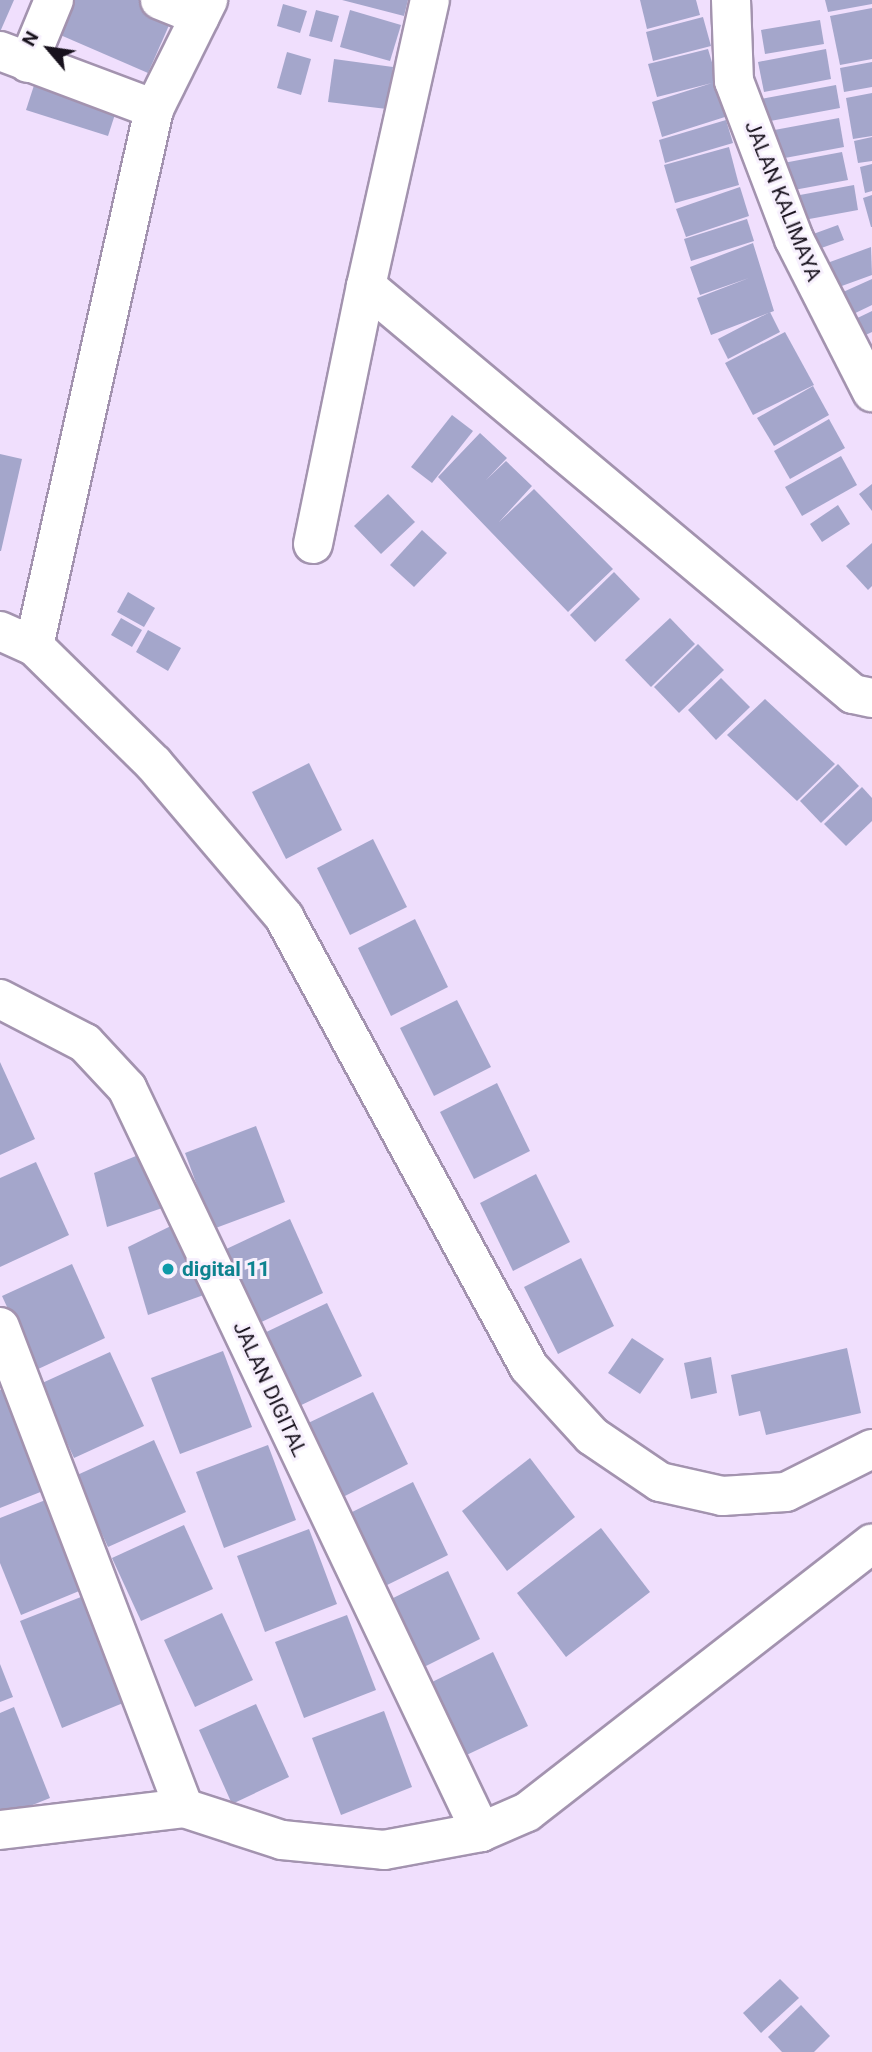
<!DOCTYPE html>
<html>
<head>
<meta charset="utf-8">
<style>
	body { margin:0 }
	#map { position:relative; width:872px; height:2052px; overflow:hidden; background:#f0dffd; font-family:Roboto,sans-serif }
	div>[style] { position:absolute }
	[style*='--x'] { left:calc(var(--x)*1px); top:calc(var(--y)*1px); width:calc(var(--w)*1px); rotate:calc(var(--a)*1deg) }
	.building>* { inset:0; background:#a4a6cb }
	.roads { filter:drop-shadow(2px 0 #a393af) drop-shadow(-2px 0 #a393af) drop-shadow(0 2px #a393af) drop-shadow(0 -2px #a393af) }
	.minor>* { height:38px; margin:-19px; padding:0 19px; transform-origin:19px; border-radius:19px; background:#fff }
	.dots>* { width:19px; height:19px; translate:-50% -50%; box-sizing:border-box; border:4px solid #f7f0fd; border-radius:50% }
	span { translate:-50% -50%; white-space:nowrap; text-align:center; line-height:1.15; -webkit-text-stroke:6px #f7f0fd; paint-order:stroke }
	.street-label { font-size:21px; color:#18121d }
	.culture-label { font-size:21px; color:#0d838f; font-weight:700 }
	.left { translate:0 -50%; text-align:left }
	.north { position:absolute; left:14px; top:14px; width:70px; height:70px; -webkit-text-stroke:5px #f7f0fd; paint-order:stroke; rotate:299deg; font-size:19px; font-weight:700; line-height:28px; text-align:center; color:#18121d }
	.north::after { content:''; display:block; margin:auto; width:24px; height:32px; background:#18121d; clip-path:polygon(50% 0,100% 100%,50% 72%,0 100%) }
</style>
</head>
<body>
<div id="map">
	<div class="building">
		<i style="clip-path:polygon(0 0,14px 0,0 32px)"></i>
		<i style="clip-path:polygon(73px 0,141px 0,174px 14px,148px 73px,58px 34px)"></i>
		<i style="clip-path:polygon(342px 0,408px 0,404px 16px)"></i>
		<i style="clip-path:polygon(640px 0,696px 0,700px 15px,647px 29px)"></i>
		<i style="clip-path:polygon(825px 0,872px 0,872px 4px,828px 12px)"></i>
		<i style="clip-path:polygon(283px 4px,307px 11px,300px 33px,277px 26px)"></i>
		<i style="clip-path:polygon(872px 8px,872px 59px,840px 65px,830px 16px)"></i>
		<i style="clip-path:polygon(316px 10px,339px 16px,332px 42px,309px 36px)"></i>
		<i style="clip-path:polygon(350px 10px,401px 25px,390px 61px,340px 47px)"></i>
		<i style="clip-path:polygon(703px 17px,711px 46px,653px 61px,646px 32px)"></i>
		<i style="clip-path:polygon(820px 20px,824px 44px,765px 54px,761px 30px)"></i>
		<i style="clip-path:polygon(708px 49px,728px 116px,662px 137px,652px 102px,712px 83px,657px 97px,648px 64px)"></i>
		<i style="clip-path:polygon(826px 49px,831px 79px,764px 92px,758px 62px)"></i>
		<i style="clip-path:polygon(287px 52px,311px 59px,301px 95px,277px 88px)"></i>
		<i style="clip-path:polygon(334px 59px,393px 67px,387px 109px,328px 102px)"></i>
		<i style="clip-path:polygon(872px 62px,872px 87px,844px 92px,840px 68px)"></i>
		<i style="clip-path:polygon(37px 76px,119px 102px,108px 136px,26px 110px)"></i>
		<i style="clip-path:polygon(836px 85px,840px 108px,765px 122px,761px 99px)"></i>
		<i style="clip-path:polygon(872px 93px,872px 136px,853px 139px,846px 98px)"></i>
		<i style="clip-path:polygon(839px 118px,844px 147px,774px 160px,769px 131px)"></i>
		<i style="clip-path:polygon(726px 120px,733px 143px,665px 163px,659px 140px)"></i>
		<i style="clip-path:polygon(872px 137px,872px 161px,858px 163px,854px 141px)"></i>
		<i style="clip-path:polygon(729px 147px,739px 185px,675px 203px,664px 165px)"></i>
		<i style="clip-path:polygon(842px 152px,848px 180px,783px 192px,778px 164px)"></i>
		<i style="clip-path:polygon(872px 164px,872px 191px,865px 193px,860px 167px)"></i>
		<i style="clip-path:polygon(854px 185px,858px 210px,793px 222px,789px 197px)"></i>
		<i style="clip-path:polygon(740px 187px,749px 216px,686px 237px,676px 209px)"></i>
		<i style="clip-path:polygon(872px 195px,872px 227px,871px 227px,863px 198px)"></i>
		<i style="clip-path:polygon(747px 219px,754px 241px,691px 261px,684px 239px)"></i>
		<i style="clip-path:polygon(838px 225px,844px 240px,810px 252px,805px 237px)"></i>
		<i style="clip-path:polygon(753px 243px,774px 311px,711px 335px,697px 298px,749px 278px,700px 295px,690px 267px)"></i>
		<i style="clip-path:polygon(871px 247px,872px 275px,828px 291px,819px 266px)"></i>
		<i style="clip-path:polygon(872px 279px,872px 305px,843px 319px,832px 297px)"></i>
		<i style="clip-path:polygon(872px 311px,872px 332px,853px 341px,845px 324px)"></i>
		<i style="clip-path:polygon(770px 312px,780px 332px,728px 359px,718px 339px)"></i>
		<i style="clip-path:polygon(785px 332px,814px 385px,753px 415px,725px 363px)"></i>
		<i style="clip-path:polygon(813px 386px,829px 415px,774px 446px,757px 418px)"></i>
		<i style="clip-path:polygon(452px 415px,473px 431px,432px 483px,411px 467px)"></i>
		<i style="clip-path:polygon(829px 419px,845px 448px,790px 479px,774px 451px)"></i>
		<i style="clip-path:polygon(480px 433px,507px 458px,486px 480px,506px 461px,532px 486px,499px 522px,534px 489px,613px 569px,568px 612px,438px 477px)"></i>
		<i style="clip-path:polygon(0 454px,22px 459px,1px 551px,0 551px)"></i>
		<i style="clip-path:polygon(841px 456px,857px 485px,802px 516px,785px 487px)"></i>
		<i style="clip-path:polygon(872px 484px,872px 511px,859px 494px)"></i>
		<i style="clip-path:polygon(388px 494px,415px 522px,381px 554px,354px 526px)"></i>
		<i style="clip-path:polygon(838px 505px,850px 524px,822px 542px,810px 524px)"></i>
		<i style="clip-path:polygon(422px 530px,447px 553px,414px 587px,390px 565px)"></i>
		<i style="clip-path:polygon(872px 543px,872px 586px,868px 590px,846px 566px)"></i>
		<i style="clip-path:polygon(614px 572px,640px 599px,595px 642px,570px 615px)"></i>
		<i style="clip-path:polygon(128px 592px,155px 608px,144px 627px,117px 612px)"></i>
		<i style="clip-path:polygon(121px 618px,142px 630px,132px 647px,111px 635px)"></i>
		<i style="clip-path:polygon(670px 618px,695px 644px,651px 687px,625px 660px)"></i>
		<i style="clip-path:polygon(148px 630px,181px 648px,168px 671px,136px 652px)"></i>
		<i style="clip-path:polygon(698px 644px,724px 670px,679px 713px,654px 687px)"></i>
		<i style="clip-path:polygon(721px 678px,750px 707px,716px 740px,688px 710px)"></i>
		<i style="clip-path:polygon(765px 699px,835px 764px,797px 801px,727px 735px)"></i>
		<i style="clip-path:polygon(309px 763px,342px 830px,286px 859px,252px 792px)"></i>
		<i style="clip-path:polygon(838px 764px,859px 786px,821px 823px,800px 801px)"></i>
		<i style="clip-path:polygon(862px 787px,872px 798px,872px 821px,846px 846px,824px 824px)"></i>
		<i style="clip-path:polygon(373px 839px,407px 907px,350px 935px,317px 868px)"></i>
		<i style="clip-path:polygon(415px 919px,448px 987px,391px 1016px,358px 948px)"></i>
		<i style="clip-path:polygon(457px 1000px,491px 1067px,434px 1096px,400px 1028px)"></i>
		<i style="clip-path:polygon(0 1062px,35px 1139px,0 1155px)"></i>
		<i style="clip-path:polygon(497px 1083px,530px 1151px,474px 1179px,440px 1112px)"></i>
		<i style="clip-path:polygon(256px 1126px,285px 1202px,213px 1229px,185px 1153px)"></i>
		<i style="clip-path:polygon(136px 1156px,171px 1205px,107px 1227px,94px 1173px)"></i>
		<i style="clip-path:polygon(36px 1162px,69px 1235px,0 1267px,0 1178px)"></i>
		<i style="clip-path:polygon(536px 1174px,570px 1242px,513px 1271px,480px 1203px)"></i>
		<i style="clip-path:polygon(290px 1219px,323px 1293px,253px 1326px,220px 1252px)"></i>
		<i style="clip-path:polygon(179px 1222px,212px 1292px,148px 1315px,128px 1247px)"></i>
		<i style="clip-path:polygon(581px 1258px,614px 1326px,558px 1354px,524px 1287px)"></i>
		<i style="clip-path:polygon(72px 1264px,105px 1338px,36px 1370px,2px 1296px)"></i>
		<i style="clip-path:polygon(327px 1303px,362px 1376px,293px 1409px,258px 1336px)"></i>
		<i style="clip-path:polygon(632px 1338px,664px 1359px,640px 1394px,608px 1373px)"></i>
		<i style="clip-path:polygon(847px 1348px,861px 1413px,766px 1435px,760px 1411px,739px 1416px,731px 1375px)"></i>
		<i style="clip-path:polygon(223px 1351px,252px 1427px,180px 1454px,151px 1378px)"></i>
		<i style="clip-path:polygon(110px 1352px,144px 1426px,74px 1458px,40px 1384px)"></i>
		<i style="clip-path:polygon(711px 1357px,717px 1393px,691px 1399px,684px 1363px)"></i>
		<i style="clip-path:polygon(2px 1389px,43px 1491px,0 1508px,0 1390px)"></i>
		<i style="clip-path:polygon(373px 1392px,408px 1464px,339px 1499px,304px 1425px)"></i>
		<i style="clip-path:polygon(154px 1440px,186px 1512px,108px 1547px,75px 1476px)"></i>
		<i style="clip-path:polygon(268px 1445px,296px 1520px,224px 1548px,196px 1472px)"></i>
		<i style="clip-path:polygon(530px 1458px,575px 1517px,507px 1571px,462px 1511px)"></i>
		<i style="clip-path:polygon(413px 1482px,448px 1555px,379px 1589px,344px 1516px)"></i>
		<i style="clip-path:polygon(48px 1499px,84px 1589px,21px 1615px,0 1563px,0 1518px)"></i>
		<i style="clip-path:polygon(184px 1525px,213px 1589px,141px 1621px,112px 1558px)"></i>
		<i style="clip-path:polygon(601px 1528px,650px 1592px,566px 1657px,517px 1593px)"></i>
		<i style="clip-path:polygon(309px 1529px,337px 1604px,265px 1632px,237px 1556px)"></i>
		<i style="clip-path:polygon(448px 1571px,480px 1639px,418px 1670px,385px 1602px)"></i>
		<i style="clip-path:polygon(86px 1595px,128px 1701px,62px 1728px,20px 1621px)"></i>
		<i style="clip-path:polygon(222px 1613px,253px 1680px,195px 1707px,164px 1640px)"></i>
		<i style="clip-path:polygon(347px 1615px,376px 1690px,304px 1718px,275px 1642px)"></i>
		<i style="clip-path:polygon(493px 1652px,528px 1726px,458px 1759px,424px 1686px)"></i>
		<i style="clip-path:polygon(0 1664px,13px 1697px,0 1702px)"></i>
		<i style="clip-path:polygon(256px 1704px,289px 1777px,232px 1804px,199px 1730px)"></i>
		<i style="clip-path:polygon(14px 1707px,50px 1798px,0 1818px,0 1713px)"></i>
		<i style="clip-path:polygon(384px 1711px,412px 1787px,341px 1815px,312px 1738px)"></i>
		<i style="clip-path:polygon(780px 1979px,799px 1998px,761px 2033px,743px 2013px)"></i>
		<i style="clip-path:polygon(801px 2005px,830px 2036px,814px 2052px,782px 2052px,768px 2037px)"></i>
	</div>
	<div class="roads">
		<div class="minor">
			<i style="--x:160;--y:0;--w:43;--a:21.8"></i>
			<i style="--x:731;--y:0;--w:81;--a:87.9"></i>
			<i style="--x:734;--y:81;--w:169;--a:69.2"></i>
			<i style="--x:794;--y:239;--w:172;--a:63"></i>
			<i style="--x:0;--y:51;--w:165;--a:20.6"></i>
			<i style="--x:28;--y:63;--w:68;--a:-67.6"></i>
			<i style="--x:366;--y:286;--w:293;--a:-77.4"></i>
			<i style="--x:313;--y:544;--w:263;--a:-78.4"></i>
			<i style="--x:366;--y:286;--w:635;--a:39.96"></i>
			<i style="--x:853;--y:694;--w:19;--a:12"></i>
			<i style="--x:0;--y:631;--w:37;--a:24"></i>
			<i style="--x:34;--y:646;--w:168;--a:44.5"></i>
			<i style="--x:154;--y:764;--w:201;--a:49.6"></i>
			<i style="--x:284;--y:917;--w:512;--a:61.43"></i>
			<i style="--x:529;--y:1367;--w:93;--a:47.6"></i>
			<i style="--x:592;--y:1436;--w:82;--a:34.1"></i>
			<i style="--x:660;--y:1482;--w:64;--a:12.7"></i>
			<i style="--x:722;--y:1496;--w:64;--a:-3.6"></i>
			<i style="--x:786;--y:1492;--w:96;--a:-26.6"></i>
			<i style="--x:34;--y:646;--w:550;--a:-77.4"></i>
			<i style="--x:154;--y:109;--w:122;--a:-63.6"></i>
			<i style="--x:0;--y:999;--w:96;--a:27.4"></i>
			<i style="--x:85;--y:1043;--w:62;--a:47"></i>
			<i style="--x:127;--y:1088;--w:824;--a:64.55"></i>
			<i style="--x:0;--y:1327;--w:515;--a:69.07"></i>
			<i style="--x:0;--y:1830;--w:185;--a:-6.8"></i>
			<i style="--x:184;--y:1808;--w:103;--a:18.1"></i>
			<i style="--x:282;--y:1840;--w:102;--a:5.6"></i>
			<i style="--x:384;--y:1850;--w:99;--a:-10.5"></i>
			<i style="--x:481;--y:1832;--w:50;--a:-23.5"></i>
			<i style="--x:527;--y:1812;--w:437;--a:-37.9"></i>
		</div>
	</div>
	<div class="dots">
		<i style="left:168px;top:1269px;background:#0f9aa8"></i>
	</div>
	<div class="street-label">
		<span style="left:783px;top:201px;rotate:68deg">JALAN KALIMAYA</span>
		<span style="left:270px;top:1389px;rotate:65deg">JALAN DIGITAL</span>
	</div>
	<div class="culture-label">
		<span class="left" style="left:182px;top:1269px">digital 11</span>
	</div>
	<div class="north">N</div>
</div>
</body>
</html>
